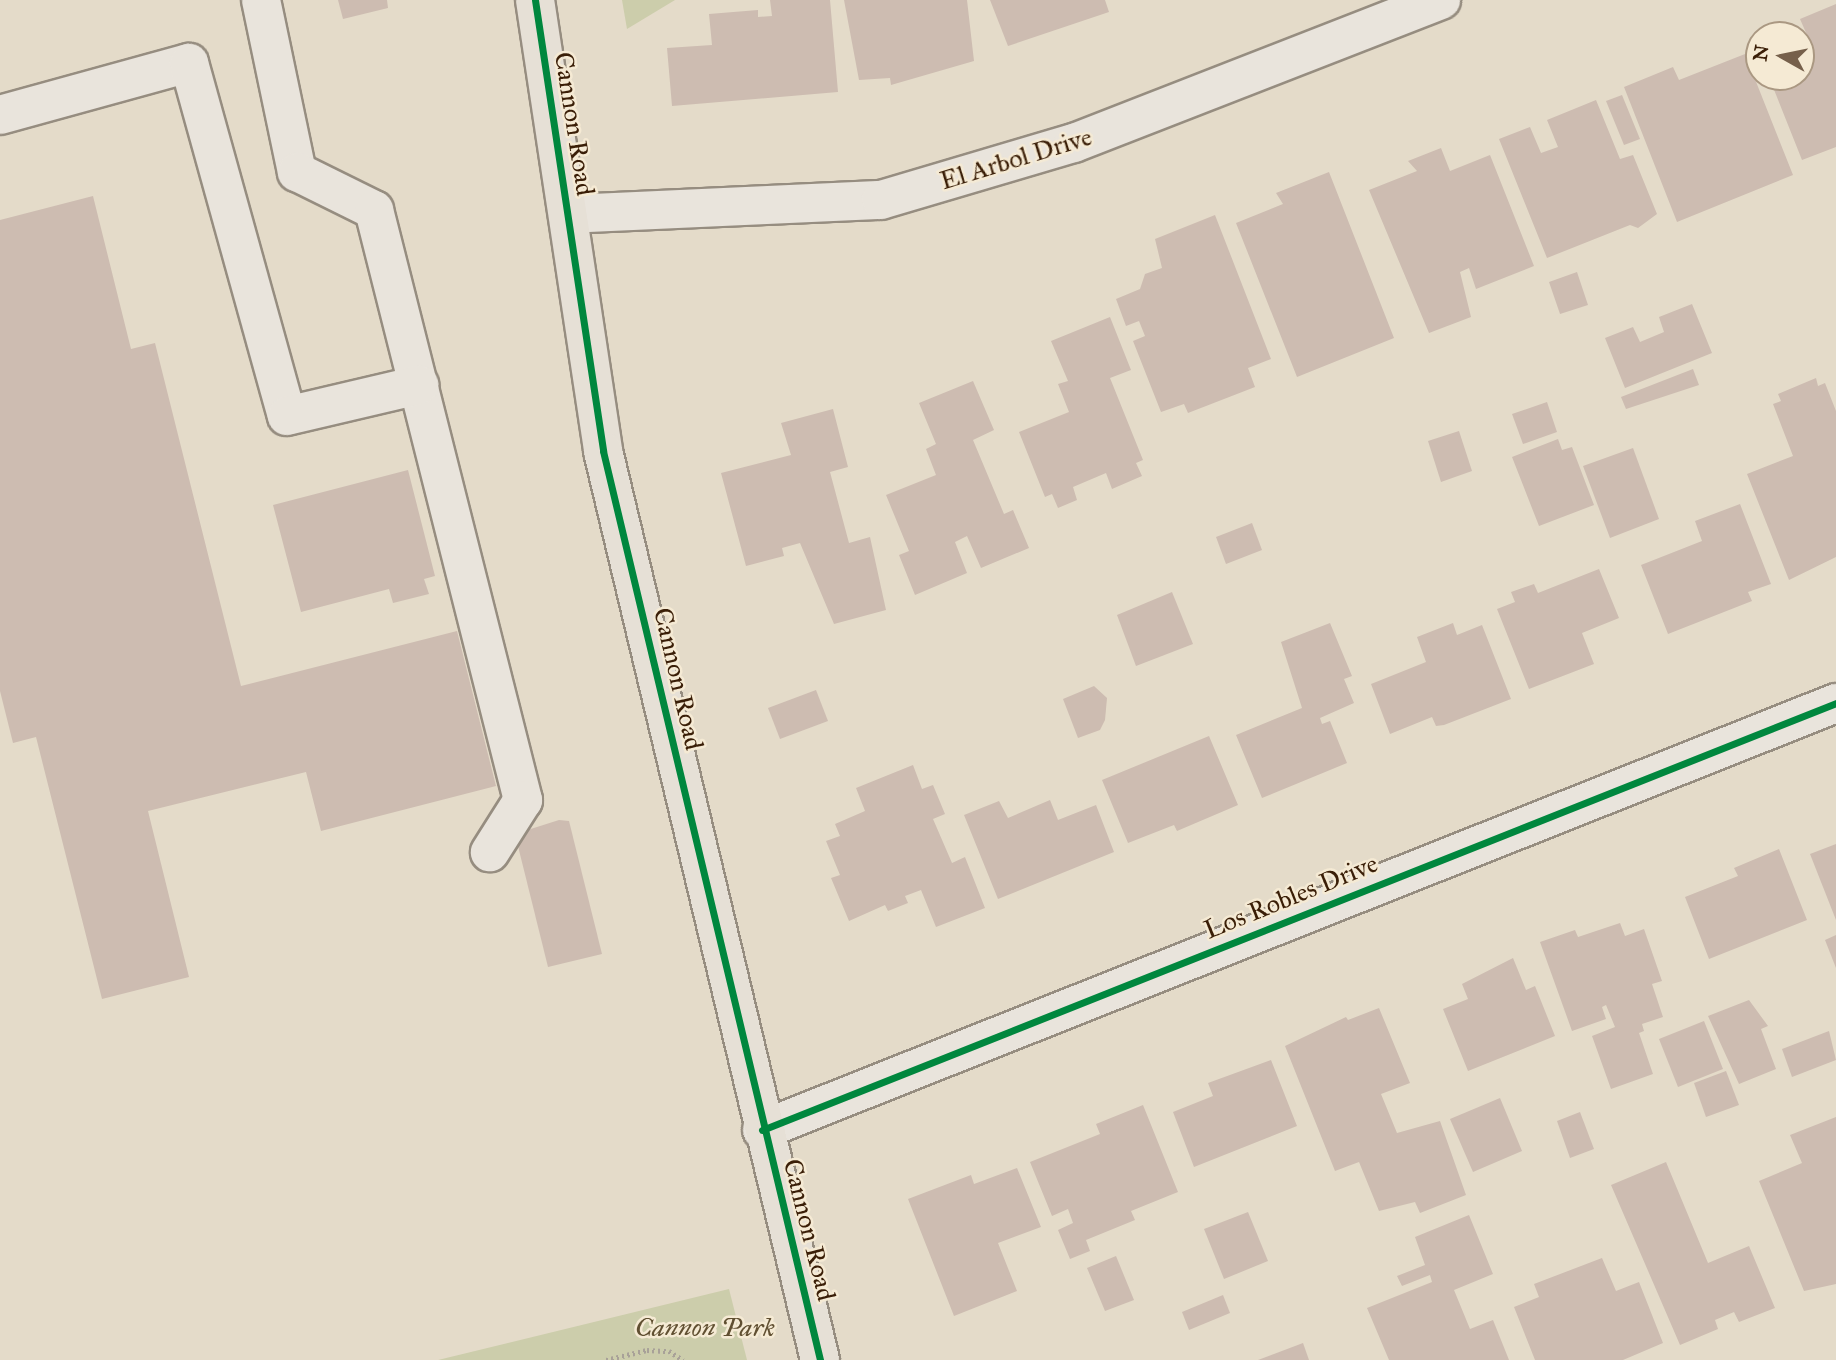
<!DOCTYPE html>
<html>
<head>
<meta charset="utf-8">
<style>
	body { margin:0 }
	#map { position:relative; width:1836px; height:1360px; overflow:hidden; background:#e4dbc9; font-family:"IM FELL Great Primer",serif }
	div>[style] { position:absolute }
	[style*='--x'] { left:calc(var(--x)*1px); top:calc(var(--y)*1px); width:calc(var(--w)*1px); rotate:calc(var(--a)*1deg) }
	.green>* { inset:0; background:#cccdab }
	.building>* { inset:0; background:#cdbcb1 }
	.path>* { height:4.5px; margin-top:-2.25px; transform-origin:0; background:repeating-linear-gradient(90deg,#a8a198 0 2px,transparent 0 5.5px) }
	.roads { filter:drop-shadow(2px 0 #968d80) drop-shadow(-2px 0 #968d80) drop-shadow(0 2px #968d80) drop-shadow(0 -2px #968d80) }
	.minor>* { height:38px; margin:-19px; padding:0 19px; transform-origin:19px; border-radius:19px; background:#e9e4dc }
	.major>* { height:38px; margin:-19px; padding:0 19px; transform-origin:19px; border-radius:19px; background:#e6e0d6 }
	.cycleway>* { height:7px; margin:-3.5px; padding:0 3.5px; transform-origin:3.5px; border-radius:3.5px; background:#00873e }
	span { translate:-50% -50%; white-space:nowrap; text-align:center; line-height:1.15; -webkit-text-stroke:5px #f5ead4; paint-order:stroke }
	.street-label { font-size:26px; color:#3a1e07 }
	.park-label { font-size:26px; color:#604f31; font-style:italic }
	.north { position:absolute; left:1745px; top:21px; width:70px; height:70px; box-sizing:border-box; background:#f5ead4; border:2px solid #aa9882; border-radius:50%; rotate:279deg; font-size:19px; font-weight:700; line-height:28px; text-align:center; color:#3a1e07 }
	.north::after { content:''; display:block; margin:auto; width:24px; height:32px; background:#76604b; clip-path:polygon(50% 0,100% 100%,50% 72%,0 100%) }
</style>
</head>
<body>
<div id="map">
	<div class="green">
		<i style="clip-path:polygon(622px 0,675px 0,627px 29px)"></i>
		<i style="clip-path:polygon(729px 1289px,747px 1360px,438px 1360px)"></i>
	</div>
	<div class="building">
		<i style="clip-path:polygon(338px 0,387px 0,388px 8px,343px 19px)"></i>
		<i style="clip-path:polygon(770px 0,830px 0,838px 92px,672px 106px,667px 48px,712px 45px,709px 14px,758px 10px,758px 17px,772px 16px)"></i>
		<i style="clip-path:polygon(844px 0,967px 0,974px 61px,891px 85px,890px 78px,859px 80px)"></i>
		<i style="clip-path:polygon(990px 0,1105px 0,1109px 12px,1008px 46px)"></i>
		<i style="clip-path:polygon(1836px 4px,1836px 147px,1802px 160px,1769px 77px,1801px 77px,1801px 38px,1807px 35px,1800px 19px)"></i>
		<i style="clip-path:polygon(1745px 54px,1793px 175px,1677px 222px,1624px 87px,1673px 67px,1679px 80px)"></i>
		<i style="clip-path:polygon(1622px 95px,1640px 139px,1624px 145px,1606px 101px)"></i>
		<i style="clip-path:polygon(1596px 100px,1620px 159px,1633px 155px,1657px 214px,1638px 228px,1630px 225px,1547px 258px,1499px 139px,1530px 127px,1541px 153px,1558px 147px,1547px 120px)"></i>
		<i style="clip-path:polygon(1441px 148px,1450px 171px,1490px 155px,1534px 266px,1476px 289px,1469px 268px,1460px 272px,1471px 317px,1429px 333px,1369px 190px,1417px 171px,1408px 161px)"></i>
		<i style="clip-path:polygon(1329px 172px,1394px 338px,1297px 377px,1236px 223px,1283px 204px,1276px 193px)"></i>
		<i style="clip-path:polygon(93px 196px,131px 349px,155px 343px,241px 686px,457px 631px,496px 786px,321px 831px,306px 772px,148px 811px,189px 977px,102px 999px,36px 737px,13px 743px,0 691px,0 220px)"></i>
		<i style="clip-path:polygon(1215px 215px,1271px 359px,1248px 368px,1255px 387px,1188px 413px,1184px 404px,1161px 412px,1133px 341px,1145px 336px,1139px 321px,1126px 326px,1116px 299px,1140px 289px,1145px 274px,1162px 268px,1155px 239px)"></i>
		<i style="clip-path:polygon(1577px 272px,1588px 305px,1560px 314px,1549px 282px)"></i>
		<i style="clip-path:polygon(1692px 304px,1712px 353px,1625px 388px,1605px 338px,1633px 327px,1640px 342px,1664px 332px,1659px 317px)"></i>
		<i style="clip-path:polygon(1110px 317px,1131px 370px,1110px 378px,1143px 460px,1136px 463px,1142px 476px,1112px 489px,1106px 473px,1073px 487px,1077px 500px,1058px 508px,1052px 494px,1045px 497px,1019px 432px,1069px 412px,1058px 384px,1068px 381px,1051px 341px)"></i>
		<i style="clip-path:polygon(1693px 369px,1699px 385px,1626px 409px,1621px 397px)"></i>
		<i style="clip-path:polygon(1816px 378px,1818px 386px,1825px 383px,1836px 411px,1836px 557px,1789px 580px,1747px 474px,1793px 456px,1773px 404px,1781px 401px,1778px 394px)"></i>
		<i style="clip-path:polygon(973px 381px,994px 430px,973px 440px,1004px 514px,1013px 510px,1029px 548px,981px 568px,967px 536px,955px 542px,967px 573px,915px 595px,899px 555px,909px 551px,886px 495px,936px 475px,926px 449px,936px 444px,919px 403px)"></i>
		<i style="clip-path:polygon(1547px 402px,1557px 432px,1523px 444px,1512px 414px)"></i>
		<i style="clip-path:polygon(833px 409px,848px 467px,830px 472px,849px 543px,870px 537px,886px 610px,834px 624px,800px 543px,782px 548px,784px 556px,746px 566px,721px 473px,791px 455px,781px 423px)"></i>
		<i style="clip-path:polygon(1459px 431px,1472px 471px,1441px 482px,1428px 441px)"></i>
		<i style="clip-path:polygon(1558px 439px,1562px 450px,1572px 447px,1594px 505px,1539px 526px,1512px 457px)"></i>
		<i style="clip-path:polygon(1633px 448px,1659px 519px,1610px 538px,1583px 466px)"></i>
		<i style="clip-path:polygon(408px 470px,435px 576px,424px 579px,429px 594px,393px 603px,389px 589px,301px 612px,273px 505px)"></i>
		<i style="clip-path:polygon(1740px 504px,1771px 584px,1748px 592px,1752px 601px,1668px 634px,1641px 565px,1702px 541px,1695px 521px)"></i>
		<i style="clip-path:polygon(1252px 523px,1262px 550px,1226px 564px,1216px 537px)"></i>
		<i style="clip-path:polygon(1599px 569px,1619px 618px,1582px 633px,1594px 664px,1529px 689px,1497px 609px,1515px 602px,1511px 592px,1534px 584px,1538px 593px)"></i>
		<i style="clip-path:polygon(1172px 592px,1193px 644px,1136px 666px,1117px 615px)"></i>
		<i style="clip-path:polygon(1330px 623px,1352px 676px,1344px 679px,1354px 703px,1320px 718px,1322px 724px,1330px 721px,1347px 763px,1262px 798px,1236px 735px,1302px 708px,1281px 642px)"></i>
		<i style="clip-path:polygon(1453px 623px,1457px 635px,1482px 625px,1511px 699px,1444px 725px,1436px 726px,1432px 717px,1390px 734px,1371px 684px,1426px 662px,1417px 637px)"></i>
		<i style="clip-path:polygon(1094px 686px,1107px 698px,1105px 720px,1100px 730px,1078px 738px,1063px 699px)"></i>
		<i style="clip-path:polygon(816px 690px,828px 721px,780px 739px,768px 708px)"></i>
		<i style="clip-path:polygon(1209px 736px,1238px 805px,1177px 831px,1174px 825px,1128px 843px,1102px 780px)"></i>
		<i style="clip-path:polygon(913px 765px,922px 789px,933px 785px,945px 814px,933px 819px,952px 863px,965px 857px,985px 908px,936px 927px,921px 890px,905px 896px,908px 903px,888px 911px,885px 905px,849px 921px,831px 878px,840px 875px,826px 841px,840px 836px,835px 824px,865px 811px,856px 788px)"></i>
		<i style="clip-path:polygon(1050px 800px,1058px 820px,1096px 805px,1114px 852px,998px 899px,964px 815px,999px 801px,1008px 818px)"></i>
		<i style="clip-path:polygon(559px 820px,569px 821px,602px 954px,548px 967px,515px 834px)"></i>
		<i style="clip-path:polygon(1836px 844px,1836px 920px,1810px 854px)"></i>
		<i style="clip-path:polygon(1779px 849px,1807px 920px,1709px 959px,1685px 897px,1738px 876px,1734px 868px)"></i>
		<i style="clip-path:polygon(1620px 923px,1625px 936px,1644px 929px,1662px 981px,1652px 984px,1663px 1017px,1642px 1024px,1644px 1031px,1639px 1033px,1653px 1074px,1611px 1089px,1592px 1036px,1615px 1027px,1606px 1005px,1602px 1007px,1606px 1019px,1572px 1031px,1540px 942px,1575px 930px,1578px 937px)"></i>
		<i style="clip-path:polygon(1836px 935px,1836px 968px,1825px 940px)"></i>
		<i style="clip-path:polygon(1513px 958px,1526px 990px,1535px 986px,1555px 1036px,1468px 1071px,1443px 1009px,1468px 999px,1462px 984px)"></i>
		<i style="clip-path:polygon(1749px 1000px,1768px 1026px,1761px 1029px,1776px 1069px,1739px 1084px,1708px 1016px)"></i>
		<i style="clip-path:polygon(1379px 1008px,1410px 1083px,1381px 1094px,1397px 1133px,1440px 1121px,1466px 1195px,1420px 1213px,1415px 1202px,1379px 1211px,1359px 1162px,1335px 1171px,1285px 1046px,1346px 1017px,1348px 1020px)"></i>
		<i style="clip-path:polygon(1704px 1021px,1723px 1069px,1678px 1087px,1659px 1039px)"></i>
		<i style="clip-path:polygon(1829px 1031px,1836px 1060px,1792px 1077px,1782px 1049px)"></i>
		<i style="clip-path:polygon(1271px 1060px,1297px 1126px,1194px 1167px,1173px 1112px,1213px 1096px,1208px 1083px)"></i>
		<i style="clip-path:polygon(1726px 1071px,1739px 1105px,1706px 1117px,1694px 1083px)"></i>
		<i style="clip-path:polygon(1500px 1098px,1522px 1151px,1473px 1172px,1450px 1119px)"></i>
		<i style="clip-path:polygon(1143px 1105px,1178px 1192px,1131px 1211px,1135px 1220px,1086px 1240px,1090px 1251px,1070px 1259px,1058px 1230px,1073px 1223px,1068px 1209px,1052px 1216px,1030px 1162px,1100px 1134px,1096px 1124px)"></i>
		<i style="clip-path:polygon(1580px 1112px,1594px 1149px,1570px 1158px,1557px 1121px)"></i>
		<i style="clip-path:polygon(1836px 1117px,1836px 1284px,1804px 1291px,1759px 1181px,1802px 1163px,1790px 1135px)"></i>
		<i style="clip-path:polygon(1666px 1162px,1708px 1263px,1749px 1246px,1775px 1308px,1739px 1322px,1734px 1312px,1715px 1320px,1718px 1329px,1680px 1345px,1611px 1185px)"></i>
		<i style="clip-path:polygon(1017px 1168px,1041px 1227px,998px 1243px,1017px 1291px,954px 1316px,908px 1199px,971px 1175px,974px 1184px)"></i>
		<i style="clip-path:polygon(1248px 1212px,1268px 1261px,1224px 1279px,1204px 1229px)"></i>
		<i style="clip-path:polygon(1469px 1215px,1493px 1274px,1454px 1290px,1470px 1329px,1493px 1320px,1509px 1360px,1389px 1360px,1367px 1308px,1432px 1282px,1430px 1275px,1402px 1286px,1397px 1276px,1425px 1265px,1415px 1237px)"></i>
		<i style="clip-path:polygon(1116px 1256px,1134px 1300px,1105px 1311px,1087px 1268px)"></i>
		<i style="clip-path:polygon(1602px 1258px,1616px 1291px,1639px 1282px,1663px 1343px,1623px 1360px,1535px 1360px,1514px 1307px,1539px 1297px,1534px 1284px)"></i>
		<i style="clip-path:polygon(1223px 1295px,1230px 1313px,1189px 1330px,1182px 1312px)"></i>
		<i style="clip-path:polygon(1303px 1343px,1309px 1360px,1258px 1360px)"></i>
	</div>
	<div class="path">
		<i style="--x:606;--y:1360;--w:42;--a:-13.7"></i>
		<i style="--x:647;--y:1350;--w:22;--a:3"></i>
		<i style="--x:669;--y:1351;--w:17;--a:33"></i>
	</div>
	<div class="roads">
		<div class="minor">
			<i style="--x:261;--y:0;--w:176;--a:78.2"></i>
			<i style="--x:297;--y:172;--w:86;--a:26.3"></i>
			<i style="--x:374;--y:210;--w:609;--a:75.83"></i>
			<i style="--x:523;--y:800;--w:62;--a:122.4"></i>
			<i style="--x:0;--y:115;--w:196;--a:-15.4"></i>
			<i style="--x:189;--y:63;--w:366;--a:74.5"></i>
			<i style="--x:287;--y:416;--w:136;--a:-13.2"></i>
			<i style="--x:568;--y:214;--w:313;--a:-2.6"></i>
			<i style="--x:881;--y:200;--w:201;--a:-16.5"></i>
			<i style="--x:1074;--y:143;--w:394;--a:-21.3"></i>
			<i style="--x:762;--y:1130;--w:1156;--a:-21.68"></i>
		</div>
		<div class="major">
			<i style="--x:535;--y:0;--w:456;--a:81.4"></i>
			<i style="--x:603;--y:451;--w:935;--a:76.57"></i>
		</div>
	</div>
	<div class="cycleway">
		<i style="--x:535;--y:0;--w:456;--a:81.4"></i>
		<i style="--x:603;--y:451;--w:935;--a:76.57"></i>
		<i style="--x:762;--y:1130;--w:1156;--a:-21.68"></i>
	</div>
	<div class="street-label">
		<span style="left:574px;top:124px;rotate:81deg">Cannon Road</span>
		<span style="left:1016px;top:159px;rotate:-17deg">El Arbol Drive</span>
		<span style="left:678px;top:679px;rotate:77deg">Cannon Road</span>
		<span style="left:1291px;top:897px;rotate:-22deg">Los Robles Drive</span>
		<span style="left:809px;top:1230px;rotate:76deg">Cannon Road</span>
	</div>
	<div class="park-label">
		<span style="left:705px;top:1328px">Cannon Park</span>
	</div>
	<div class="north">N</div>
</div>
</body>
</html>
